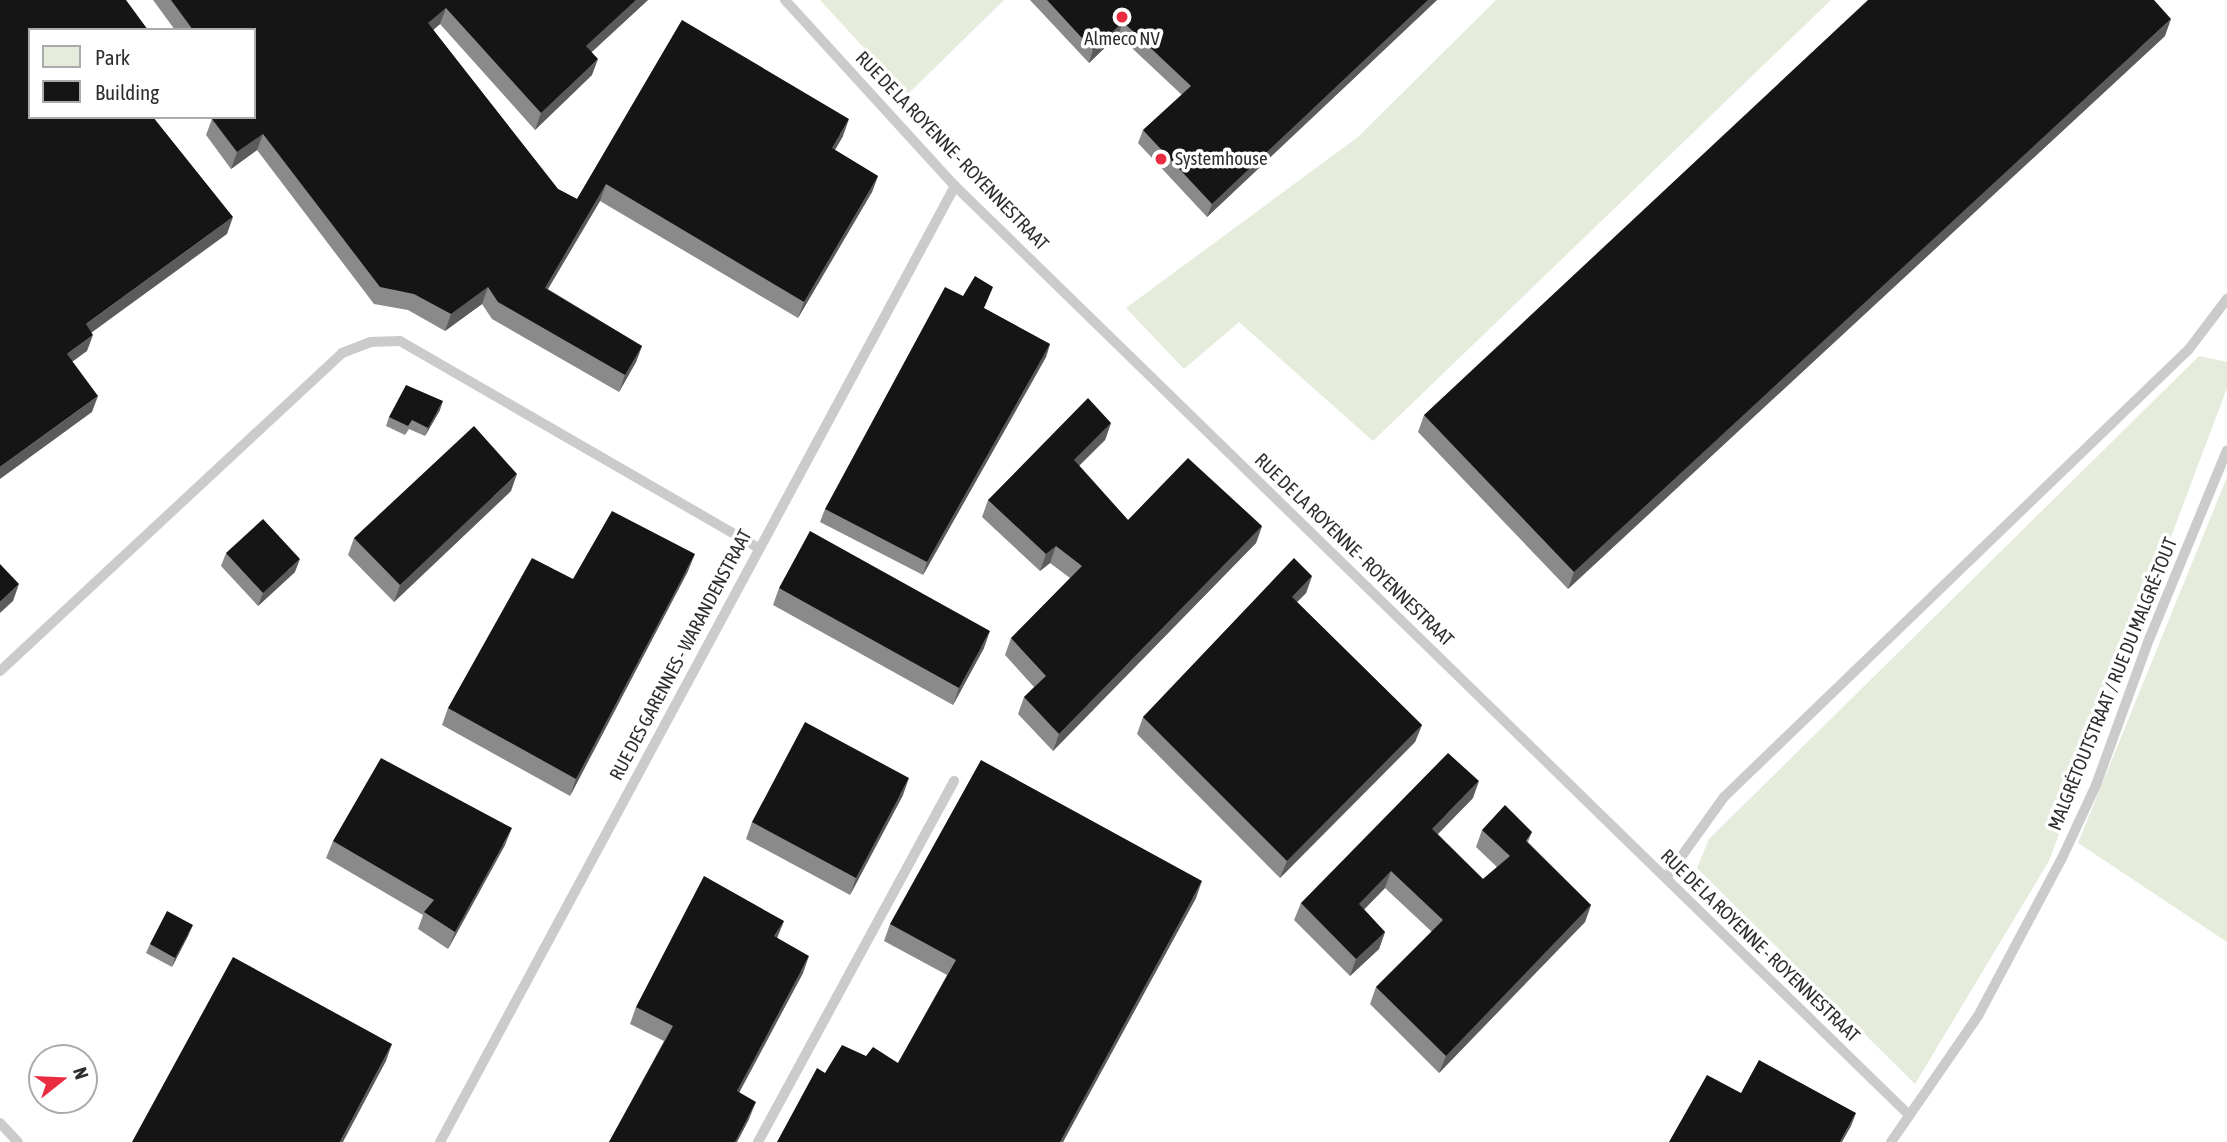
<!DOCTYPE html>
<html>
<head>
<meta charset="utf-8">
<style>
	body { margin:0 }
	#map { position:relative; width:2227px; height:1142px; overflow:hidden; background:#fff; font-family:"Asap Condensed",sans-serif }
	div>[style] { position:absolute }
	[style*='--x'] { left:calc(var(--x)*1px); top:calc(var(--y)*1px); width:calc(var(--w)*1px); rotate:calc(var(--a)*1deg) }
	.green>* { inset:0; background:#e5ecdc }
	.lane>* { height:10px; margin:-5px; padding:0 5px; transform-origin:5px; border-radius:5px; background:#cbcbcb }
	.wall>* { inset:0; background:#8a8a8a }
	.shaded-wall>* { inset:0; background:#5b5b5b }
	.building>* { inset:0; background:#151515 }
	.dots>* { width:19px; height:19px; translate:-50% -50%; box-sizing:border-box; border:4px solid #fff; border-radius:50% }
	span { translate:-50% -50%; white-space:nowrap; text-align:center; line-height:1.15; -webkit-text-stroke:7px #fff; paint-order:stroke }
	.poi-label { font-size:19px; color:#2e2e2e }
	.left { translate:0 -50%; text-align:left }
	.street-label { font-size:19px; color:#2e2e2e }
	.legend { position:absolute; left:28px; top:28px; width:228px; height:91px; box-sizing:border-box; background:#fff; border:2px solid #ababab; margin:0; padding:9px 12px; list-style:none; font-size:21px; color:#2e2e2e }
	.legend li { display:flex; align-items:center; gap:14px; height:35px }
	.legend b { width:35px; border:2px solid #ababab }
	.north { position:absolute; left:28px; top:1044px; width:70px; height:70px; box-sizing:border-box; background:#fff; border:2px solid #ababab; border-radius:50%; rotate:72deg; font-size:19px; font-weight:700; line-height:28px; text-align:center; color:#2e2e2e }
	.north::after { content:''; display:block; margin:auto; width:24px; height:32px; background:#ea2c41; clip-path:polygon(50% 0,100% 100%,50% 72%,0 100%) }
</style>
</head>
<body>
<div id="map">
	<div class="green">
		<i style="clip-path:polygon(820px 0,1004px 0,907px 95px)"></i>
		<i style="clip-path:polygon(1496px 0,1831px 0,1373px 441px,1239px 322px,1184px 369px,1126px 308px,1358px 137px)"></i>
		<i style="clip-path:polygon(2199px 356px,2227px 362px,2227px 388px,2049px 861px,1915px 1084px,1697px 868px,1709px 839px)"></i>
		<i style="clip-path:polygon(2227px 477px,2227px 942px,2078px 843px)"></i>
	</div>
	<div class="lane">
		<i style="--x:785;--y:0;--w:252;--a:47.6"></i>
		<i style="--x:955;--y:186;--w:1332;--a:44.24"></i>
		<i style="--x:0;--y:671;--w:467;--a:-42.9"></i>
		<i style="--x:342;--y:353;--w:30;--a:-21"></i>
		<i style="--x:370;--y:342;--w:30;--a:-2"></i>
		<i style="--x:400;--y:341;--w:414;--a:30"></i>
		<i style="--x:1666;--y:878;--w:100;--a:-54.4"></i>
		<i style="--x:1724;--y:797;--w:646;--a:-43.93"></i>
		<i style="--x:2189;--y:349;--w:63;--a:-52.8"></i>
		<i style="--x:0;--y:1123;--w:26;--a:47"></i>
		<i style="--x:440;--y:1142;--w:1086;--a:-61.69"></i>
		<i style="--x:758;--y:1142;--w:411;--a:-61.5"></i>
		<i style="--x:1891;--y:1142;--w:153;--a:-55.4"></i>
		<i style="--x:1978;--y:1016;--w:179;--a:-62"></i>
		<i style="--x:2062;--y:858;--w:81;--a:-65"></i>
		<i style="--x:2096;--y:785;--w:158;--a:-70"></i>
		<i style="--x:2150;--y:637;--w:202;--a:-67.6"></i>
	</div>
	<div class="wall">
		<i style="clip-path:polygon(153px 0,648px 0,591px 52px,592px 75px,535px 130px,440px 24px,433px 30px,558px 189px,577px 199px,682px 20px,843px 136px,835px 150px,878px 176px,872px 192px,798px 318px,600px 201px,548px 289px,642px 346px,636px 362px,619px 392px,492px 319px,482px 304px,445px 331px,408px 310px,374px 304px,257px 150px,231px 169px,206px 135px,212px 119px,254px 117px,254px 30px,175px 30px)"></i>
		<i style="clip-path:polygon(1030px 0,1437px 0,1207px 217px,1138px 143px,1143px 130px,1182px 95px,1118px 35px,1089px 63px)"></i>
		<i style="clip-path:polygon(2165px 36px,1568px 589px,1418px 432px,1424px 415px)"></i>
		<i style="clip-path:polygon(985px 309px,1050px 344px,1046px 357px,923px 575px,820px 522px,825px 509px)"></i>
		<i style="clip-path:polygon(440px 410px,425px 436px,409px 429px,405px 435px,386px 426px,389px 417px)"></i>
		<i style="clip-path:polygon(1111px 423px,1105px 440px,1079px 465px,1128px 520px,1262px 526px,1256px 543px,1053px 751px,1018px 714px,1024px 697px,1034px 687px,1005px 655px,1011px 638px,1070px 578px,1050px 563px,1040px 571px,982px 517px,988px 500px)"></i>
		<i style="clip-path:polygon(511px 491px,394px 602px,348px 555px,354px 538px)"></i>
		<i style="clip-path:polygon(226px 553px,295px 572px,258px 606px,221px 566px)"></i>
		<i style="clip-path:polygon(688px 571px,570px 796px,442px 725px,448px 708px,573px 579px)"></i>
		<i style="clip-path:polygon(1312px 576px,1306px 593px,1297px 602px,1422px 725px,1415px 742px,1280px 878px,1137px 734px,1143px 717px)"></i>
		<i style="clip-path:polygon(779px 588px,984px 648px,953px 705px,773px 605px)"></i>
		<i style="clip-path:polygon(903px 795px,850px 895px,746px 839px,752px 822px)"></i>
		<i style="clip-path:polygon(1473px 798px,1438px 834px,1483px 879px,1497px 867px,1476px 847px,1482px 830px,1532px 832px,1528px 842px,1591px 905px,1585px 922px,1439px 1073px,1370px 1004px,1376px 987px,1432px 932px,1385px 888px,1364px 909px,1385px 932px,1379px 949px,1350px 976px,1294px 920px,1301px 903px)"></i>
		<i style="clip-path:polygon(333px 841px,505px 845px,448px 949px,418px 929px,423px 915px,326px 858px)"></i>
		<i style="clip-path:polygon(1196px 898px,1063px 1142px,825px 1073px,898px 1063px,947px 975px,884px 941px,890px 924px)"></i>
		<i style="clip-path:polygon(784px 921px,777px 938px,803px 973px,739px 1092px,749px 1119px,737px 1142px,609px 1142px,664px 1041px,630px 1024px,636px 1007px)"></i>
		<i style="clip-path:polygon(189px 934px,172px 967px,146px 953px,150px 944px)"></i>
	</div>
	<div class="shaded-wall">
		<i style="clip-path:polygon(636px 0,648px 0,580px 63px,586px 46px)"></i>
		<i style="clip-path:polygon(1428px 0,1437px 0,1207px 217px,1212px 204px)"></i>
		<i style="clip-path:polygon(446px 8px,440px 24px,422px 40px,428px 23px)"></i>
		<i style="clip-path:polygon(2171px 19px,2165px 36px,1568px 589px,1574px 572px)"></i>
		<i style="clip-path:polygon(1123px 22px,1118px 35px,1089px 63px,1093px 50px)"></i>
		<i style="clip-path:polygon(598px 59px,592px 75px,535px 130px,541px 113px)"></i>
		<i style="clip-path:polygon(849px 119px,843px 136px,826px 165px,832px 148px)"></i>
		<i style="clip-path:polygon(263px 134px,257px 150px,231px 169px,237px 152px)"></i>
		<i style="clip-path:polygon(878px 176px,872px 192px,798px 318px,804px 302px)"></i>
		<i style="clip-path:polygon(606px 184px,600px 201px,539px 304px,545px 288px)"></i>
		<i style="clip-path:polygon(233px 217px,227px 234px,80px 341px,86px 324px)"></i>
		<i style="clip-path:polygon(488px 287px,482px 304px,445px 331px,451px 314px)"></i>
		<i style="clip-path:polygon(93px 335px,87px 351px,61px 370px,67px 354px)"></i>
		<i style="clip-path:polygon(1050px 344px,1046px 357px,923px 575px,927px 562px)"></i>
		<i style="clip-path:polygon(642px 346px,636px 362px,619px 392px,625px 375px)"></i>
		<i style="clip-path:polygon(98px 396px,92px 412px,0 479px,0 467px)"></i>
		<i style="clip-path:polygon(443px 401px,440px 410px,425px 436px,428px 428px)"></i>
		<i style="clip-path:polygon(1111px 423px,1105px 440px,1068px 477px,1074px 460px)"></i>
		<i style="clip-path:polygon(517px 474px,511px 491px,394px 602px,400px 585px)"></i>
		<i style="clip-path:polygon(1262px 526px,1256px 543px,1053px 751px,1059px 734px)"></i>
		<i style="clip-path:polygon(1056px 546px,1050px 563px,1040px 571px,1046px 554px)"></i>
		<i style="clip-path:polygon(695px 554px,688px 571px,570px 796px,576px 779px)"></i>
		<i style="clip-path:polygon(300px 559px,295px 572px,258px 606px,263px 593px)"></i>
		<i style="clip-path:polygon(1312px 576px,1306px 593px,1285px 614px,1292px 597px)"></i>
		<i style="clip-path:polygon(19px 584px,13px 601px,0 613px,0 602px)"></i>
		<i style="clip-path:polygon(990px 631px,984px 648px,953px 705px,959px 688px)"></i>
		<i style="clip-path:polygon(1422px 725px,1415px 742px,1280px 878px,1287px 861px)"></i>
		<i style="clip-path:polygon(909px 778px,903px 795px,850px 895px,856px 878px)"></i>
		<i style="clip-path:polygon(1479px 781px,1473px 798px,1426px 846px,1432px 829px)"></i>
		<i style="clip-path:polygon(512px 828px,505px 845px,448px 949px,455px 932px)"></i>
		<i style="clip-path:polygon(1391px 871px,1385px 888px,1353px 921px,1359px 904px)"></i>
		<i style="clip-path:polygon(1202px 881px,1196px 898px,1063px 1142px,1060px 1142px)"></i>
		<i style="clip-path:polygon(1591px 905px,1585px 922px,1439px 1073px,1446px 1056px)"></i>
		<i style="clip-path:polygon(784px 921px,777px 938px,774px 936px)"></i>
		<i style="clip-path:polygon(193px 925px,189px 934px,172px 967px,175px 958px)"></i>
		<i style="clip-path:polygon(1385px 932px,1379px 949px,1350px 976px,1356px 959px)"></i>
		<i style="clip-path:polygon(809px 956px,803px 973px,731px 1108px,737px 1091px)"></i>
		<i style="clip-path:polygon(392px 1044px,386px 1061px,343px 1142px,340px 1142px)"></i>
		<i style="clip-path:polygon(756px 1102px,749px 1119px,737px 1142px,735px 1142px)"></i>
		<i style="clip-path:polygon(1856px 1113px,1851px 1126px,1842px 1142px,1840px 1142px)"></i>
	</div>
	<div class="building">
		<i style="clip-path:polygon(0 0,126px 0,148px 30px,30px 30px,30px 117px,153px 117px,233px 217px,86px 324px,93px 335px,67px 354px,98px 396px,0 467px)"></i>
		<i style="clip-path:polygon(171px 0,636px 0,586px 46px,598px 59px,541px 113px,446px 8px,428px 23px,558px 189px,577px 199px,682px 20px,849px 119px,832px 148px,878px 176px,804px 302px,606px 184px,545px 288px,642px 346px,625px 375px,498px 302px,488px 287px,451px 314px,414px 294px,380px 287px,263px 134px,237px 152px,212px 119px,214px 117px,254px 117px,254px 30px,193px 30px)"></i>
		<i style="clip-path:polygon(1047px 0,1428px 0,1212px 204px,1143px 130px,1191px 86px,1123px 22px,1093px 50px)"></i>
		<i style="clip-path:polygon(1868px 0,2154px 0,2171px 19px,1574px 572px,1424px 415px)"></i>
		<i style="clip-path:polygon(975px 276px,993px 287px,984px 308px,1050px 344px,927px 562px,825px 509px,945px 287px,963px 296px)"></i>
		<i style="clip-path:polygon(406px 385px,443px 401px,428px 428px,412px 420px,408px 426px,389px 417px)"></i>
		<i style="clip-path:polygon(1088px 398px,1111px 423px,1074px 460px,1128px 520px,1188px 458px,1262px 526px,1059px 734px,1024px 697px,1046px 676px,1011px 638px,1082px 566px,1056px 546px,1046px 554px,988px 500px)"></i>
		<i style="clip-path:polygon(474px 426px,517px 474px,400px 585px,354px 538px)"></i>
		<i style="clip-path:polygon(612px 511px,695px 554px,576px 779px,448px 708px,532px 558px,573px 579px)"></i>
		<i style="clip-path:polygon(263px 519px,300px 559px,263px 593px,226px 553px)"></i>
		<i style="clip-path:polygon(810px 531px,990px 631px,959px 688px,779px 588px)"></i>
		<i style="clip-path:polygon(1294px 558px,1312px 576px,1292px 597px,1422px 725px,1287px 861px,1143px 717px)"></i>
		<i style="clip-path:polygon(0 564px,19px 584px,0 602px)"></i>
		<i style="clip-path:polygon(805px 722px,909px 778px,856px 878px,752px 822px)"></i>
		<i style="clip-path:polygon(1448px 753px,1479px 781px,1432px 829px,1483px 879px,1510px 856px,1482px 830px,1505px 805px,1532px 832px,1526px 841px,1591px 905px,1446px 1056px,1376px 987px,1443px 920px,1391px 871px,1359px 904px,1385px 932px,1356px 959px,1301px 903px)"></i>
		<i style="clip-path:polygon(381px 758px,512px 828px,455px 932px,424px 912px,434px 900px,333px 841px)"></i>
		<i style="clip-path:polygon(981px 760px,1202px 881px,1060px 1142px,777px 1142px,817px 1068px,825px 1073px,842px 1045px,866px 1056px,873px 1047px,898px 1063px,956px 960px,890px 924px)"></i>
		<i style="clip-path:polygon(704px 876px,784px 921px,774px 936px,809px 956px,737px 1091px,756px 1102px,735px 1142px,609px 1142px,673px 1026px,636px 1007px)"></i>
		<i style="clip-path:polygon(167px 911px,193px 925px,175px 958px,150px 944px)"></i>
		<i style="clip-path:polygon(233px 957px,392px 1044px,340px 1142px,132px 1142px)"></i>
		<i style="clip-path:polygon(1759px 1060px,1856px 1113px,1840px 1142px,1669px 1142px,1707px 1075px,1741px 1093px)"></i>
	</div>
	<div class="dots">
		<i style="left:1122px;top:17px;background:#ea2c41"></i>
		<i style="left:1161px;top:159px;background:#ea2c41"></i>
	</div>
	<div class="poi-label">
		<span style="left:1122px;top:39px">Almeco NV</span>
		<span class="left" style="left:1175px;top:159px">Systemhouse</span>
	</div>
	<div class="street-label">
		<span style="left:952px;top:151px;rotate:46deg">RUE DE LA ROYENNE - ROYENNESTRAAT</span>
		<span style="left:1354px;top:550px;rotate:44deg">RUE DE LA ROYENNE - ROYENNESTRAAT</span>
		<span style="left:681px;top:655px;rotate:-62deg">RUE DES GARENNES - WARANDENSTRAAT</span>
		<span style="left:2113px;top:684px;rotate:-68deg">MALGRÉTOUTSTRAAT / RUE DU MALGRÉ-TOUT</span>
		<span style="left:1760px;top:946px;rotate:44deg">RUE DE LA ROYENNE - ROYENNESTRAAT</span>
	</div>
	<ul class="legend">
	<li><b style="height:19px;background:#e5ecdc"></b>Park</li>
	<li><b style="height:19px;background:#151515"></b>Building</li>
	</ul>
	<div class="north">N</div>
</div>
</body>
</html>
